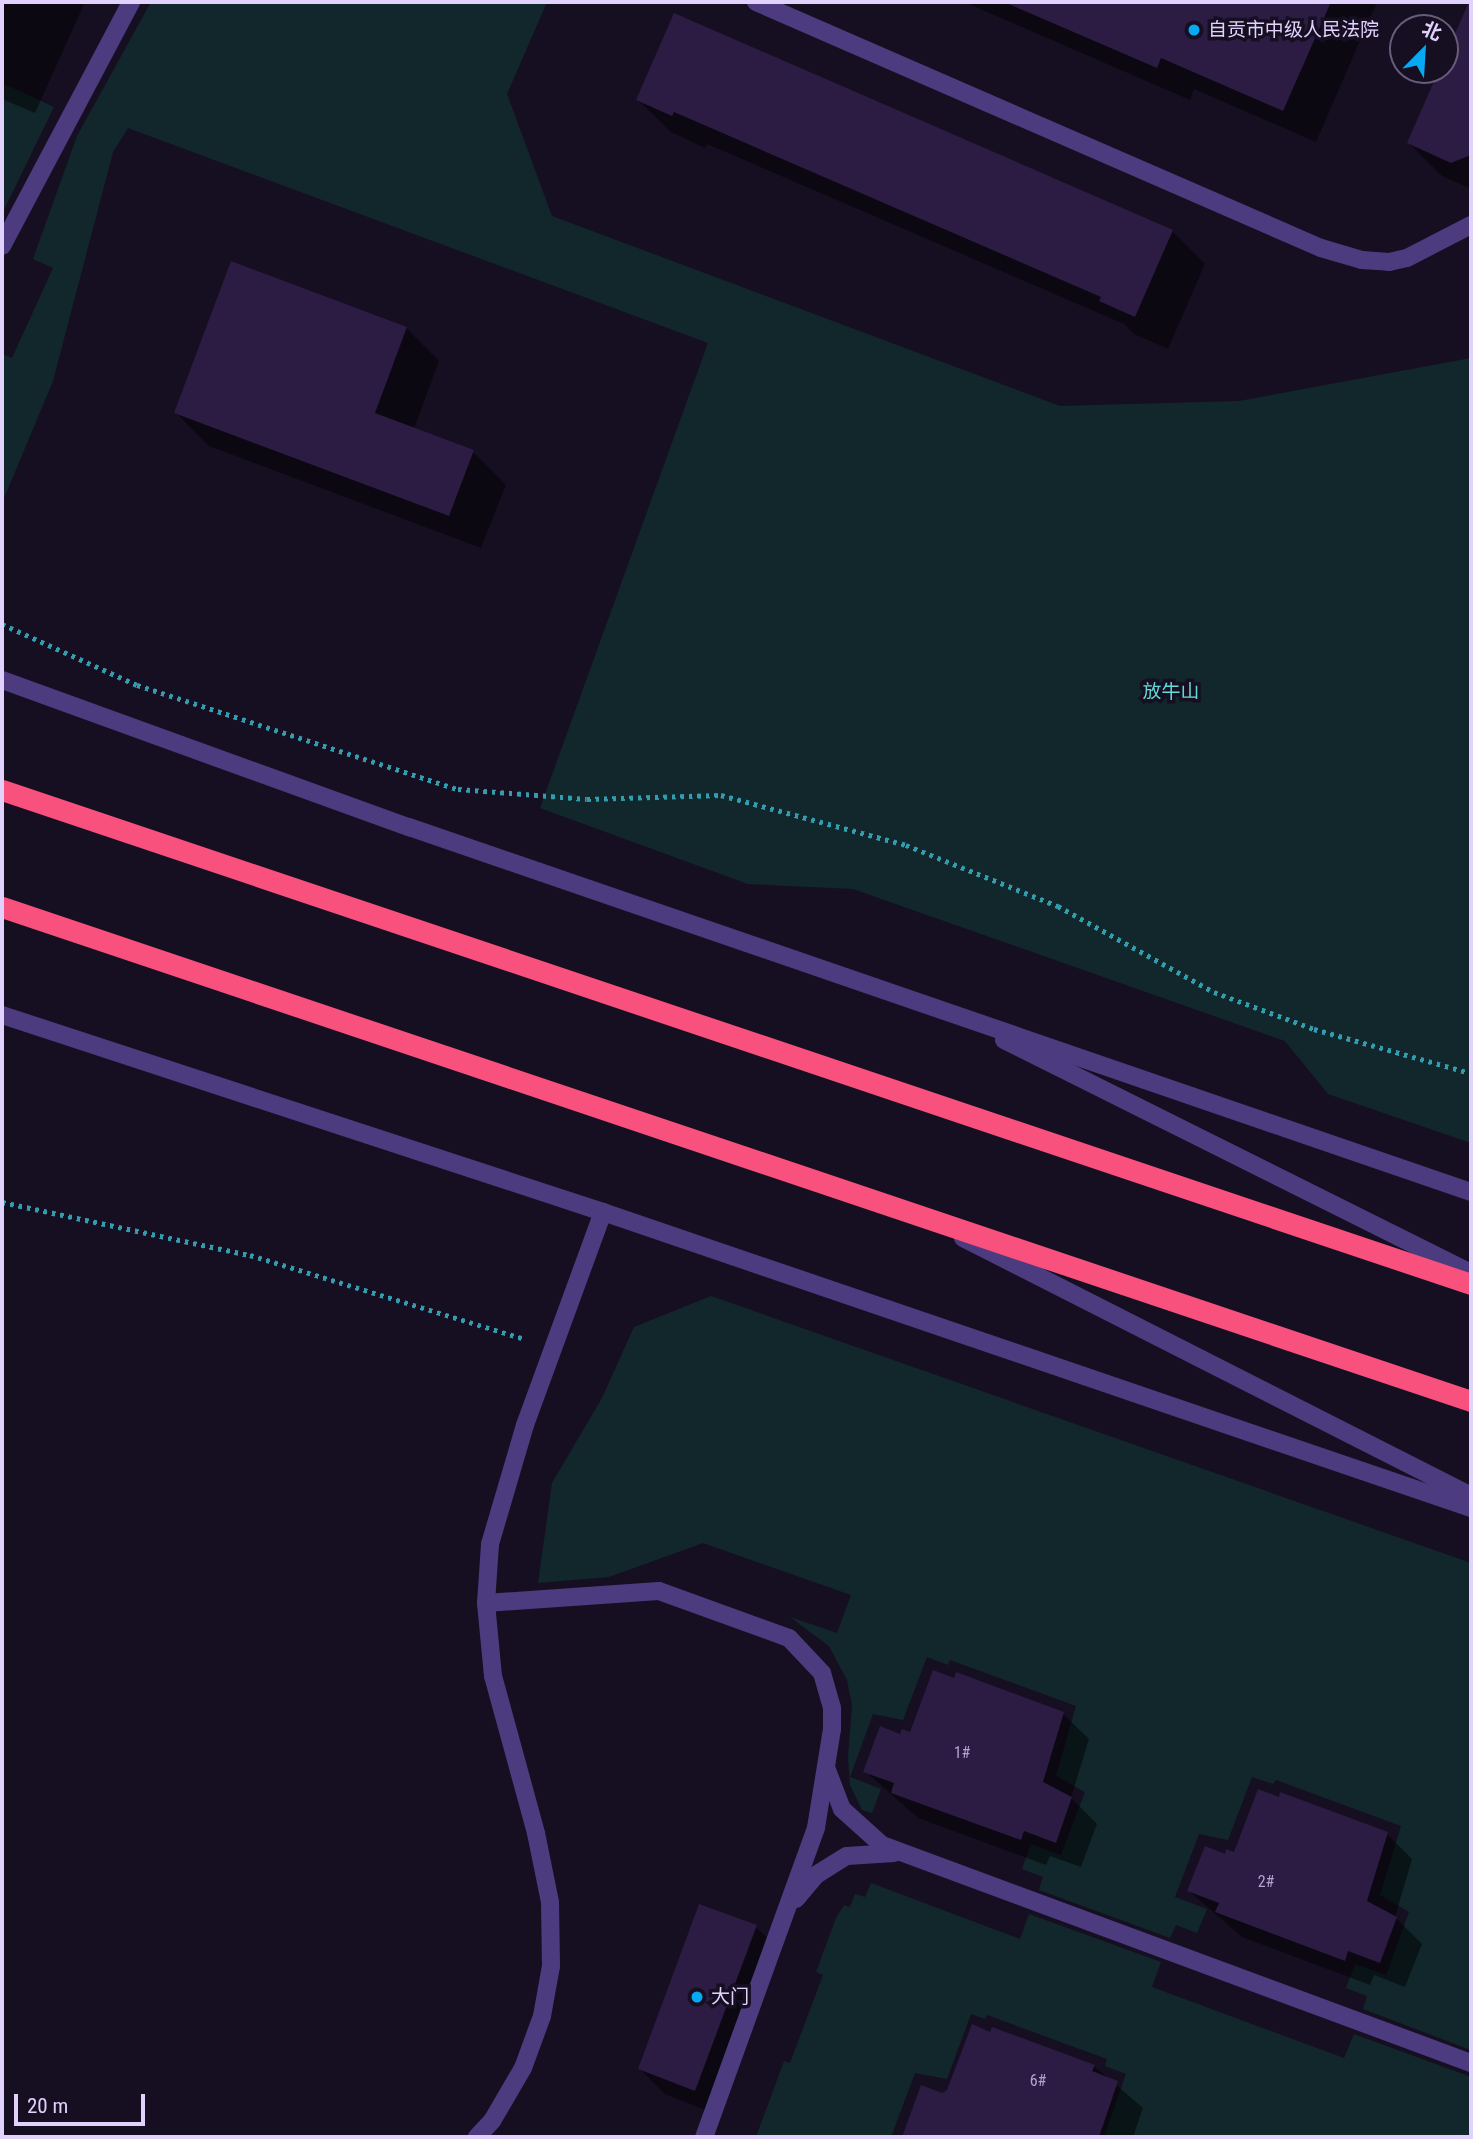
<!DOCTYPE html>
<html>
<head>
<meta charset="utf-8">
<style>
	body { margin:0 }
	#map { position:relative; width:1473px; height:2139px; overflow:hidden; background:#160f22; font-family:"Roboto Condensed","Noto Sans SC",sans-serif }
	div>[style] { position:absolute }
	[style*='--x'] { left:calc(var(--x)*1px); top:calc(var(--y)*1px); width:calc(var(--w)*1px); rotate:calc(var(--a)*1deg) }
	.green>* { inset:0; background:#12272c }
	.shadow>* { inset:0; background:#0007 }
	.building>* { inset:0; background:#2c1b43 }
	.path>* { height:4.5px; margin-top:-2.25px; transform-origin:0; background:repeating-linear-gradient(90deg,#339db0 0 3.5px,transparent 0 8.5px) }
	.minor>* { height:18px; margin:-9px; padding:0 9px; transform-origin:9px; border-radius:9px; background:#4d3b80 }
	.highway>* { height:21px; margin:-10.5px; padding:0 10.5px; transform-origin:10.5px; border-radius:10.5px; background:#f9517d }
	.dots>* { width:19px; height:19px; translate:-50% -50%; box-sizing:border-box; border:4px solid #160f22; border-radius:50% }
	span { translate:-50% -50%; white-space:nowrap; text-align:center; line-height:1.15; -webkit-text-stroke:7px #160f22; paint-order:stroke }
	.number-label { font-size:16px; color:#b3a4ce }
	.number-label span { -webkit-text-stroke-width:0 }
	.poi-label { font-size:19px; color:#e0d2fd }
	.left { translate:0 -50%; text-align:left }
	.park-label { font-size:19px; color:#60dbd7 }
	.frame { position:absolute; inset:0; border:4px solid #e0d2fd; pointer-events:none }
	.north { position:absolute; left:1389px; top:14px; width:70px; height:70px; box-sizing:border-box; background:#160f22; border:2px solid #675d7a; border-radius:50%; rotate:24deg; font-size:19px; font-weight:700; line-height:28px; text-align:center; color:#e0d2fd }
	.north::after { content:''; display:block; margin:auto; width:24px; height:32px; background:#08a9f3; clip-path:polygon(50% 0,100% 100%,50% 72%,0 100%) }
	.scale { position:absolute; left:14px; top:2094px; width:131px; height:32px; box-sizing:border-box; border:4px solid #e0d2fd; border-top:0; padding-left:9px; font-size:21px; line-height:24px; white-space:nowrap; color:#e0d2fd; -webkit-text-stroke:5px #160f22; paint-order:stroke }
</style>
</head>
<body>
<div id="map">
	<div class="green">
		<i style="clip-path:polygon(151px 2px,547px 2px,507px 94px,552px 216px,1060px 406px,1239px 401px,1471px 358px,1471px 1143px,1328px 1094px,1285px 1041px,853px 889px,748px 884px,540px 808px,708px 343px,128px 128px,113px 152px,53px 381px,2px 503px,2px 354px,12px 358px,53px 268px,33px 259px,77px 136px)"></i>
		<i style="clip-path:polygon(2px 83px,54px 107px,2px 214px)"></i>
		<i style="clip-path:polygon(711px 1296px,1471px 1563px,1471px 2050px,1363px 2009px,1367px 1996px,1346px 1988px,1355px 1964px,1386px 1975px,1409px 1912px,1380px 1895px,1401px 1826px,1276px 1780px,1273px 1784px,1252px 1777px,1228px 1840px,1199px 1834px,1175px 1897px,1207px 1909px,1197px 1933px,1176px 1925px,1170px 1938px,1039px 1890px,1043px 1877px,1022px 1869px,1031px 1844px,1061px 1855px,1085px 1792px,1056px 1776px,1076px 1706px,950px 1660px,948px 1665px,927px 1657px,903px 1720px,873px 1714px,850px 1777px,881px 1789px,872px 1813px,862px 1810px,850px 1785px,848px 1757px,852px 1705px,847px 1680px,829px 1646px,790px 1617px,837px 1633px,851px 1595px,703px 1543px,609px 1577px,538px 1583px,552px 1483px,602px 1398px,634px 1327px)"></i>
		<i style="clip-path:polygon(871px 1883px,1020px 1939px,1029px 1914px,1161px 1962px,1152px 1987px,1344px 2058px,1354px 2034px,1471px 2077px,1471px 2137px,1104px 2137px,1126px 2074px,1105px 2066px,1107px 2059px,987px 2015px,985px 2019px,971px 2014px,947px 2079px,915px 2073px,891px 2137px,756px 2137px,784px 2061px,790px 2063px,823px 1975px,816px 1972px,836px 1918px,844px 1905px,850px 1907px,855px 1894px,865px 1897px)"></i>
	</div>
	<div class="shadow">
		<i style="clip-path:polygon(2px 2px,85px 2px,35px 113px,2px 99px)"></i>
		<i style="clip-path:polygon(964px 2px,1377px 2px,1316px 142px,1194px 89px,1190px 100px)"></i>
		<i style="clip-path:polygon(1471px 2px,1471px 189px,1442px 176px,1409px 143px)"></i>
		<i style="clip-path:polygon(638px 100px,1172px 231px,1205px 264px,1168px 349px,1134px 334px,1124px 324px,707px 144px,705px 148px,671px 132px)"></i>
		<i style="clip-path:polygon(406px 328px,439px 361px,414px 429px,473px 452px,506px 485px,481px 548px,209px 446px,176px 413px)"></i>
		<i style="clip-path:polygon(1063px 1714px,1089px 1739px,1071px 1798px,1097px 1824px,1081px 1867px,1050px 1856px,1046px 1865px,918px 1818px,865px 1771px,901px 1736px)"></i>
		<i style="clip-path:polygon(1387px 1834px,1412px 1859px,1395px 1917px,1422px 1944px,1405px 1987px,1374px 1975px,1370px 1985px,1242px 1937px,1189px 1891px,1226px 1856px)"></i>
		<i style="clip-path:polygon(756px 1927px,781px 1952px,720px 2116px,665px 2094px,640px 2069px)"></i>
		<i style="clip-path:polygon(1094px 2066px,1143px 2108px,1133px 2137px,912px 2137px,906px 2131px,942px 2095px)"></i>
	</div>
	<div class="building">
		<i style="clip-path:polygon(1004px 2px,1331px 2px,1283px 111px,1161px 58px,1157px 68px)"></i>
		<i style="clip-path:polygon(1469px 2px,1471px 155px,1451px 163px,1407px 143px,1439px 70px,1445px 70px,1445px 56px)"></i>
		<i style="clip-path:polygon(674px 13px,1173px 230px,1135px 317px,1099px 301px,1101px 297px,674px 112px,672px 116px,636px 100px)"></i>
		<i style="clip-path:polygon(231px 261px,407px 327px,375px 413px,474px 450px,449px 516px,174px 413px)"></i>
		<i style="clip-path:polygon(933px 1670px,954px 1678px,956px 1672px,1064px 1712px,1043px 1782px,1072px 1797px,1056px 1843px,1024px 1831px,1021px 1840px,935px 1809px,891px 1793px,894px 1783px,863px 1772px,880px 1726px,900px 1734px,902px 1729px,910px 1732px)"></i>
		<i style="clip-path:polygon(1258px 1789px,1279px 1797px,1280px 1792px,1388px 1832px,1367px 1901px,1397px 1917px,1380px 1963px,1348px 1951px,1345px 1961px,1215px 1912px,1219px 1903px,1187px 1891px,1205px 1846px,1225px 1854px,1226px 1849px,1234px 1852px)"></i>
		<i style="clip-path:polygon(699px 1904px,757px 1925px,695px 2091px,638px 2069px)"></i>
		<i style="clip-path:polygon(972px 2024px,990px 2032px,992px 2027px,1095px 2065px,1092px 2071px,1118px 2081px,1099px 2137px,902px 2137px,921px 2085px,942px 2093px,947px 2090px)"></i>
	</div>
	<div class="path">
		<i style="--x:2;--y:624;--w:148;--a:24.3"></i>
		<i style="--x:137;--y:685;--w:337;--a:18"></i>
		<i style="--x:458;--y:789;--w:129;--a:4.4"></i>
		<i style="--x:587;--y:799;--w:134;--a:-1.7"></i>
		<i style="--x:721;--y:795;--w:192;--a:15.1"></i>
		<i style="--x:906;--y:845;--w:164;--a:21.9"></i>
		<i style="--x:1058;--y:906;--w:178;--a:28.9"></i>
		<i style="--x:1214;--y:992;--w:107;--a:20.3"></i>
		<i style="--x:1314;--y:1029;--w:163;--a:15.7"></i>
		<i style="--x:2;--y:1202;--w:254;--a:12.1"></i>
		<i style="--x:250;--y:1255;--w:288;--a:17"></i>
	</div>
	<div class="minor">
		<i style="--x:756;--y:2;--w:616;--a:23.53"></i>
		<i style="--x:1321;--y:248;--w:43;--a:16.3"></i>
		<i style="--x:1362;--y:260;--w:27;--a:4"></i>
		<i style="--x:1389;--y:262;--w:18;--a:-13"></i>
		<i style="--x:1407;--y:258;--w:72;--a:-27.3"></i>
		<i style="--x:2;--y:246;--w:276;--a:-62.1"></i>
		<i style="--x:2;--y:680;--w:433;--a:19.9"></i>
		<i style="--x:409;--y:827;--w:1123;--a:18.97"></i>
		<i style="--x:2;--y:1015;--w:632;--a:18.15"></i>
		<i style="--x:603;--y:1212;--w:917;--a:18.83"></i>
		<i style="--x:1004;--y:1040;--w:522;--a:26.52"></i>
		<i style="--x:963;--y:1238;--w:570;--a:26.92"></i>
		<i style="--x:486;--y:1603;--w:173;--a:-4"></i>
		<i style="--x:659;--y:1591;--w:138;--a:19.9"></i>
		<i style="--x:789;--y:1638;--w:48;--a:46.7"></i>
		<i style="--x:822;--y:1673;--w:37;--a:74"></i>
		<i style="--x:832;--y:1709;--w:20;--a:90"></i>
		<i style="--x:832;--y:1729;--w:100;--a:99.2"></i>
		<i style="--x:816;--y:1828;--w:329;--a:109.9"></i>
		<i style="--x:827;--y:1770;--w:42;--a:69"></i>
		<i style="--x:842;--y:1809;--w:54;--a:42"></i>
		<i style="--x:882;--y:1845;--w:628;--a:20.31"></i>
		<i style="--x:796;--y:1899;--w:31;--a:-50"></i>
		<i style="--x:816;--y:1875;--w:36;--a:-32"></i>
		<i style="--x:847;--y:1856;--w:47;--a:-3.7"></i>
		<i style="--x:477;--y:2137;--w:22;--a:-47"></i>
		<i style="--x:492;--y:2121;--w:61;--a:-59.7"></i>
		<i style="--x:523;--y:2068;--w:55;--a:-69.9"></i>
		<i style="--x:542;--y:2016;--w:51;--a:-79.8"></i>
		<i style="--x:551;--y:1966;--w:64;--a:-90.9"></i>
		<i style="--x:550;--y:1902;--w:70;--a:-101.5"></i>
		<i style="--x:536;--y:1833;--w:163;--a:-105.3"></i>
		<i style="--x:493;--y:1676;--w:73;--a:-95.5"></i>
		<i style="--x:486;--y:1603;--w:59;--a:-86.1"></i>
		<i style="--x:490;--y:1544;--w:124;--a:-73.6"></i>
		<i style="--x:525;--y:1425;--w:227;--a:-69.9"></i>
	</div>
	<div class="highway">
		<i style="--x:2;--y:790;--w:1550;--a:18.59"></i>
		<i style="--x:2;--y:907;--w:1550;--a:18.59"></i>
	</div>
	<div class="dots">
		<i style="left:1194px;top:30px;background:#08a9f3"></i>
		<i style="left:697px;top:1997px;background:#08a9f3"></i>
	</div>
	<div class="number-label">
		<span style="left:962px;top:1753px">1#</span>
		<span style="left:1266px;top:1882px">2#</span>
		<span style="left:1038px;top:2081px">6#</span>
	</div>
	<div class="poi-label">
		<span class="left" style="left:1208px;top:30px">自贡市中级人民法院</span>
		<span class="left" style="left:711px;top:1997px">大门</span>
	</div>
	<div class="park-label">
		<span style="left:1171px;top:692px">放牛山</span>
	</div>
	<div class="frame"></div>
	<div class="north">北</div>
	<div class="scale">20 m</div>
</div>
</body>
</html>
